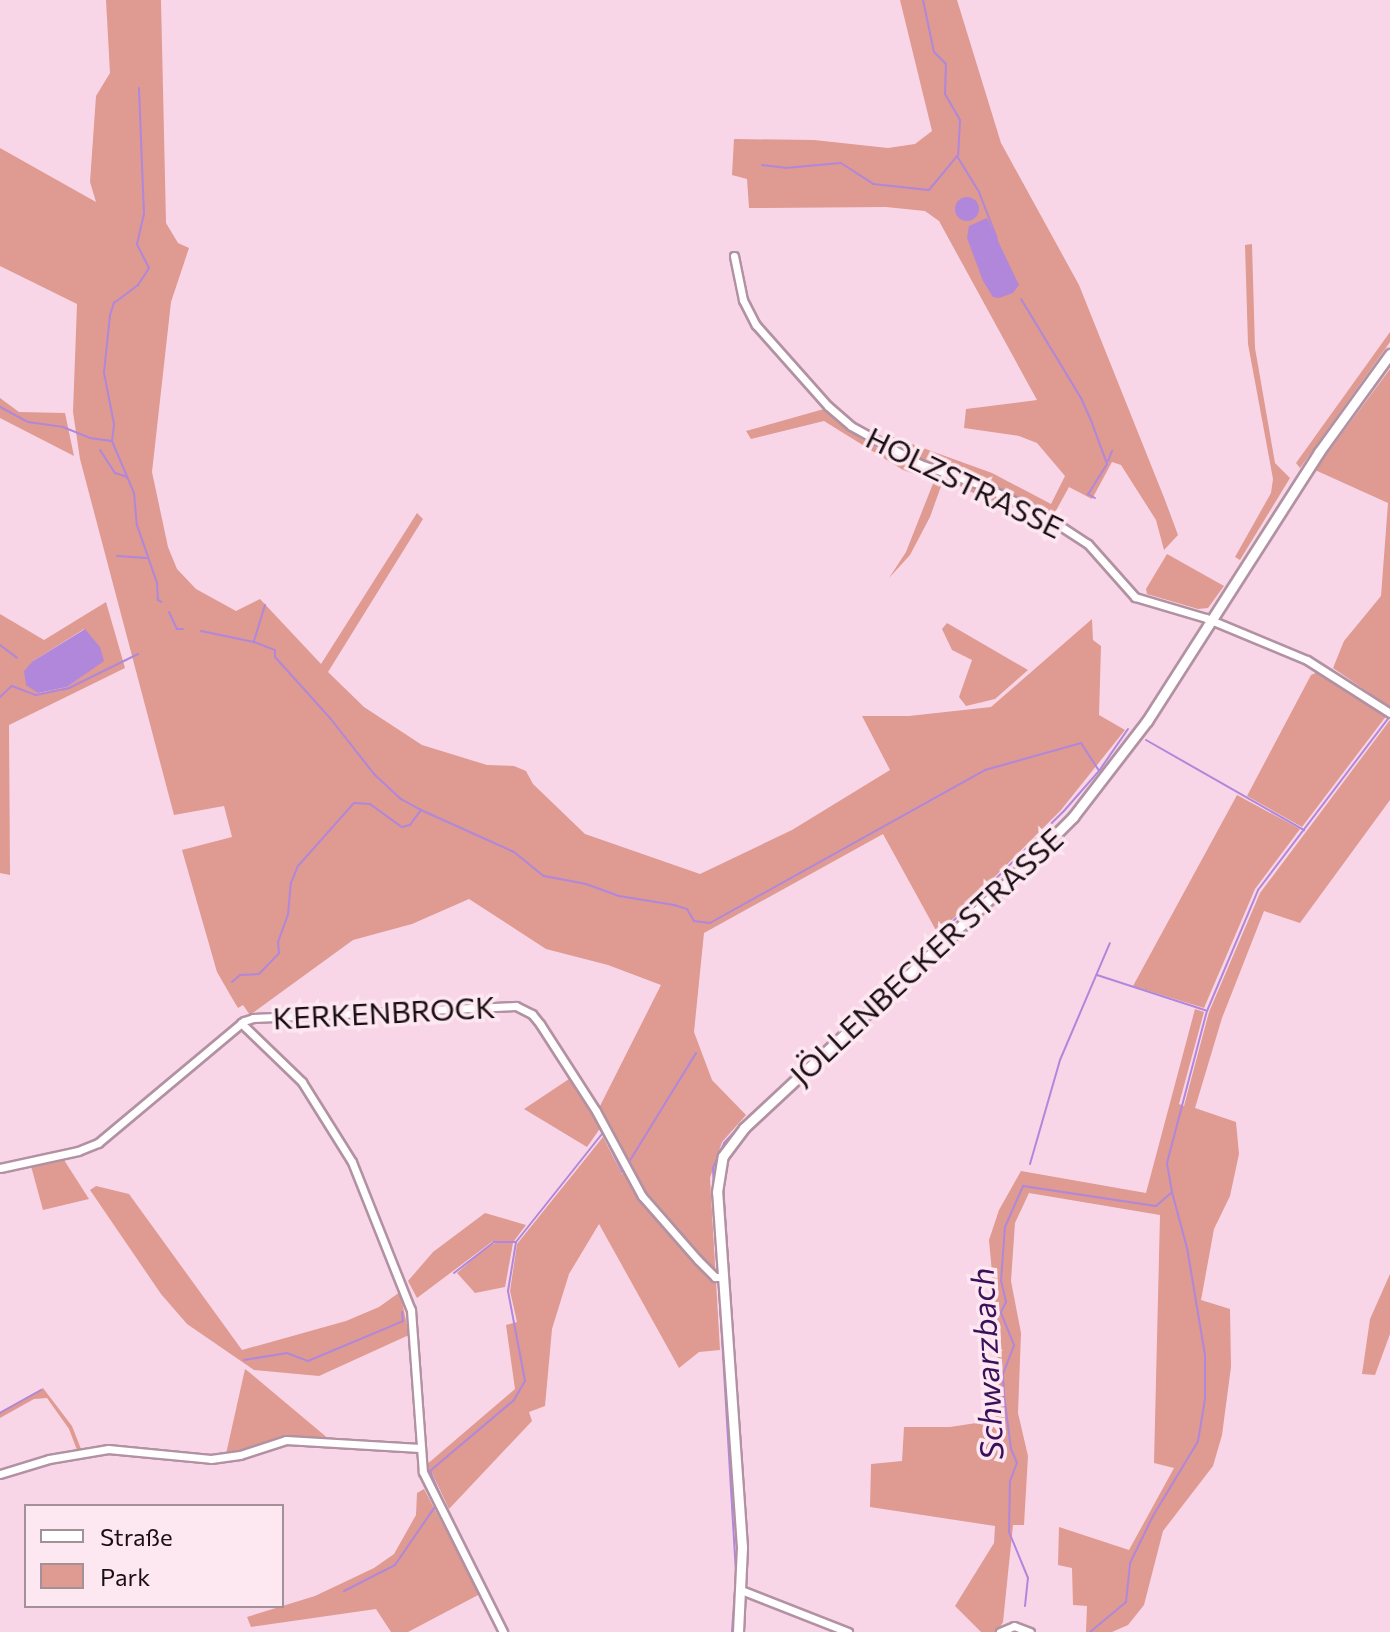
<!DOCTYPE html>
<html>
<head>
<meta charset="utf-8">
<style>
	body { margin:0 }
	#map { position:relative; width:1390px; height:1632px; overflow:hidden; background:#f9d6e7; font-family:Commissioner,sans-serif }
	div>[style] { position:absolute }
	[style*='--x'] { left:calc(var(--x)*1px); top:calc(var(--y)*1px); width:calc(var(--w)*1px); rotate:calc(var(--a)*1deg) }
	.green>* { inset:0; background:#df9a91 }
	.water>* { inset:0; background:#b087db }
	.round { border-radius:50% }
	.stream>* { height:2px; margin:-1px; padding:0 1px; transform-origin:1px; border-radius:1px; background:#b087db }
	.roads { filter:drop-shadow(2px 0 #b292a2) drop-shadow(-2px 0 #b292a2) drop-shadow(0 2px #b292a2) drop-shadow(0 -2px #b292a2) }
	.minor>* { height:7px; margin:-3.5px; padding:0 3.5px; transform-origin:3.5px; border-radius:3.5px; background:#fff }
	.tertiary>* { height:9px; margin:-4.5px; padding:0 4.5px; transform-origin:4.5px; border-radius:4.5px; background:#fff }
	span { translate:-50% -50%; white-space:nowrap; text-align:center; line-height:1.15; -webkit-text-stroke:7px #fde8f2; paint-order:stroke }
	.street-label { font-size:30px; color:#1a0e14 }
	.water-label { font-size:32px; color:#3b0f5a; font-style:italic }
	.legend { position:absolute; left:24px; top:1504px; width:260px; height:104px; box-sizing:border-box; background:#fde8f2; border:2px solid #a29199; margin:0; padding:10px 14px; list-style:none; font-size:24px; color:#1a0e14 }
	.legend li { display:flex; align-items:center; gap:16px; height:40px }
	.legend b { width:40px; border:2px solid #a29199 }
</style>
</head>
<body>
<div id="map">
	<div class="green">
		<i style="clip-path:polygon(106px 0,161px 0,166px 223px,178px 243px,189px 248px,171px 302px,152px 472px,168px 547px,177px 569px,196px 589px,236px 611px,260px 599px,321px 664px,417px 513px,423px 519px,328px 672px,364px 707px,422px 745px,487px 765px,514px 766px,526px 771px,533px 784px,585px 834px,700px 874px,792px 830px,890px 770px,862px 716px,909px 716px,991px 707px,1092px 619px,1093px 640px,1101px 646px,1099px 715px,1125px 730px,1061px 810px,938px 934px,883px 834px,704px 933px,694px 1032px,712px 1080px,746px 1115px,722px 1142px,710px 1178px,720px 1350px,699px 1352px,679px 1368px,599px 1224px,569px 1274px,552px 1329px,545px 1406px,529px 1412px,532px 1421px,449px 1509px,432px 1473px,427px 1476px,425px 1466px,515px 1389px,506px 1325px,517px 1322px,510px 1291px,517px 1244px,603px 1137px,622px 1174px,628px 1167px,599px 1108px,661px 985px,608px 965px,546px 949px,469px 899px,412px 924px,353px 940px,250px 1015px,243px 1005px,238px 1008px,232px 998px,217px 972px,182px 850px,232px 837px,224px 806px,174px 815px,80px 459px,73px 412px,77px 304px,0 266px,0 148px,96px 202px,90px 182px,96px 96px,110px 73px)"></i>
		<i style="clip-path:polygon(900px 0,957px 0,1001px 143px,1079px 285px,1165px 500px,1178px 535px,1164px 550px,1156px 520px,1121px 465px,1112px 462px,1092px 499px,1069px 487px,1053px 516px,1011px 496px,1003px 508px,944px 478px,930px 517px,910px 555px,889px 578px,906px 552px,934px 481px,903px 470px,824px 421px,751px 439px,746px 431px,824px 409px,877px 448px,887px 435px,992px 473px,1051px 504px,1065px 476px,1037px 443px,1019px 436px,964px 428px,966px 409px,1037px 400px,939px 221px,925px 211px,886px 207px,749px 208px,747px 179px,732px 175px,734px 139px,814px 140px,888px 148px,915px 144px,932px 131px)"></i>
		<i style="clip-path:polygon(1252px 244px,1255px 348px,1275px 463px,1290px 478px,1240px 560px,1235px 557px,1271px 493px,1273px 479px,1248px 344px,1245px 245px)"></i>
		<i style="clip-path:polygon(1390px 332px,1390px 342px,1300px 468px,1296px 463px)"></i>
		<i style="clip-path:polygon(1390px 369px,1390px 707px,1333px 668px,1344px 641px,1381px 596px,1388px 503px,1315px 470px)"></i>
		<i style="clip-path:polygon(0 398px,19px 412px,65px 413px,74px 456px,0 418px)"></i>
		<i style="clip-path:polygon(1167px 554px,1224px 586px,1208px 608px,1198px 609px,1147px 594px,1146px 589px)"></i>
		<i style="clip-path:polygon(evenodd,106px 602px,125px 668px,9px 725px,10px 875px,0 873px,0 614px,44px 640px,106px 602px,84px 629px,85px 674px,67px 687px,38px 693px,33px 661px,84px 629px)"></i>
		<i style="clip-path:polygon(947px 623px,1028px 670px,995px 699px,966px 706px,959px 697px,972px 660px,952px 650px,942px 629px)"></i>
		<i style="clip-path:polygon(1320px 671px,1387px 715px,1302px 827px,1247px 796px,1311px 675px)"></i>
		<i style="clip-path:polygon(1390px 720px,1390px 800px,1300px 923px,1264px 911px,1222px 1018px,1195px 1108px,1236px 1122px,1239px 1154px,1230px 1196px,1214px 1229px,1201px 1300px,1230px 1309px,1231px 1367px,1222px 1435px,1213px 1466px,1163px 1531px,1144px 1605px,1128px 1625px,1112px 1632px,1086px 1632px,1087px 1606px,1073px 1605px,1072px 1568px,1058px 1565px,1059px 1527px,1129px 1550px,1174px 1468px,1154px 1463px,1160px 1215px,1029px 1193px,1015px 1223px,1011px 1281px,1021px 1333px,1018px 1413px,1028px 1456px,1024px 1525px,1013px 1525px,1003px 1622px,997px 1632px,981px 1632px,955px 1606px,994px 1543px,995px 1526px,870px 1507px,871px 1464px,902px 1461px,904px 1427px,950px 1427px,996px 1420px,998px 1338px,989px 1240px,999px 1210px,1021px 1171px,1146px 1193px,1195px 1009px,1204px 1012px,1179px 1104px,1184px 1106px,1209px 1012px,1260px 893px)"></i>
		<i style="clip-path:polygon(1237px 795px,1300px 829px,1255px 889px,1204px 1008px,1133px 986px)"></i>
		<i style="clip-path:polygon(572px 1077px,601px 1127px,587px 1147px,524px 1109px)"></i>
		<i style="clip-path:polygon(64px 1160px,89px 1199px,43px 1210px,31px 1166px)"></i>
		<i style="clip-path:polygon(96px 1186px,129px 1194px,242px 1350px,346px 1321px,379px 1307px,400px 1292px,409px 1335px,319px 1376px,254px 1370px,187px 1324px,161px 1294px,90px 1190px)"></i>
		<i style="clip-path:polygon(485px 1213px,526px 1225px,514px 1241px,493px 1241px,417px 1298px,408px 1281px,433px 1252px)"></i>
		<i style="clip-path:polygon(503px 1240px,513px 1243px,505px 1287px,475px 1293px,457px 1273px,488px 1246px)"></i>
		<i style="clip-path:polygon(1390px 1274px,1390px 1334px,1375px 1375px,1362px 1374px,1370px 1319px)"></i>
		<i style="clip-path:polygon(245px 1369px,249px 1372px,330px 1440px,285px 1437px,226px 1454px)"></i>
		<i style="clip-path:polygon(43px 1388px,72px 1426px,81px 1449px,77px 1450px,69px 1429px,47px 1398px,34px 1399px,0 1418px,0 1412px)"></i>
		<i style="clip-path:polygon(424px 1489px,480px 1594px,408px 1632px,391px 1632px,376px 1609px,251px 1627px,247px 1617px,315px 1596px,374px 1568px,394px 1554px,416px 1515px,417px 1493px)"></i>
	</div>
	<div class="water">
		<i class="round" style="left:955px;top:197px;width:24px;height:24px"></i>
		<i style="clip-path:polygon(987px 218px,1019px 285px,1013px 293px,999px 298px,993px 297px,983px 281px,967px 238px,969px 226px)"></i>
		<i style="clip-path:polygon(85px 629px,100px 647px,104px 661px,67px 687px,38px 693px,26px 685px,24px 671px,33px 661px)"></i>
	</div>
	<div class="stream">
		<i style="--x:923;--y:0;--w:53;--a:78.1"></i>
		<i style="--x:934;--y:52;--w:17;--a:45"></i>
		<i style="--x:946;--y:64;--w:30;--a:92"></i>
		<i style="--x:945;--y:94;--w:30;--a:60"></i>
		<i style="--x:960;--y:120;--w:35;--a:93"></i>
		<i style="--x:762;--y:165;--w:23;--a:7"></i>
		<i style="--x:785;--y:168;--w:56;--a:-5.1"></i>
		<i style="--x:841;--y:163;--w:38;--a:33"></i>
		<i style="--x:873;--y:184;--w:56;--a:6.1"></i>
		<i style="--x:929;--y:190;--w:44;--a:-50.5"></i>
		<i style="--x:957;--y:156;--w:42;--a:58.6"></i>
		<i style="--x:979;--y:192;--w:50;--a:69"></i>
		<i style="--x:1021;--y:299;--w:116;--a:58.8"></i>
		<i style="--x:1081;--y:398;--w:27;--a:66"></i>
		<i style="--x:1092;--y:423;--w:44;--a:69.9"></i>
		<i style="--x:1107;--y:464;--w:36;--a:122"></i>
		<i style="--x:1088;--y:494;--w:8;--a:30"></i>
		<i style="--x:0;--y:407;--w:32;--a:28"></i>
		<i style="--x:28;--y:422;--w:35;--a:8"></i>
		<i style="--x:63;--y:427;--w:29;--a:22"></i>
		<i style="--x:90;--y:438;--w:22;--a:8"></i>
		<i style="--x:112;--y:441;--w:56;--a:67.1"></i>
		<i style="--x:134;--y:493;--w:32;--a:85"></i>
		<i style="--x:137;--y:525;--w:61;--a:71"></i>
		<i style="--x:157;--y:583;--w:17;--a:87"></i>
		<i style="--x:158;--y:600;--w:4;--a:27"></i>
		<i style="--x:112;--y:441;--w:17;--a:-83"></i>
		<i style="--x:114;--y:424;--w:52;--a:-101.1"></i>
		<i style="--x:104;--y:373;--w:58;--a:-84.1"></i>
		<i style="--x:110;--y:315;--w:13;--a:-72"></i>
		<i style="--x:114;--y:303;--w:30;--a:-37"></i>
		<i style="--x:138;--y:285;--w:20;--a:-57"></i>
		<i style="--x:149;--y:268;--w:27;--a:-117"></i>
		<i style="--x:137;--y:244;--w:31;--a:-77"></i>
		<i style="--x:144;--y:214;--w:126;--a:-92.3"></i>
		<i style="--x:100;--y:450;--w:27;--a:57"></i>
		<i style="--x:115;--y:473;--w:13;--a:18"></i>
		<i style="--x:1108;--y:461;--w:11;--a:-68"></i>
		<i style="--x:117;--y:556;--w:30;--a:4"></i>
		<i style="--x:265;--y:605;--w:39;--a:107"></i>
		<i style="--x:254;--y:642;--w:22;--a:21"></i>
		<i style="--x:275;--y:650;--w:7;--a:90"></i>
		<i style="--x:275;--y:657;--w:82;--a:48"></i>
		<i style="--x:330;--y:718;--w:71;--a:51.8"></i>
		<i style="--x:374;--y:774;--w:37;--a:43"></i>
		<i style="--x:401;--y:799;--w:23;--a:29"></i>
		<i style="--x:169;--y:612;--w:19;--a:65"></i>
		<i style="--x:177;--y:629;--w:6;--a:0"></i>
		<i style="--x:201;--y:631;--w:54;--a:11.7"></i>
		<i style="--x:0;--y:645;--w:21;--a:37"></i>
		<i style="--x:0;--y:697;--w:16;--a:-43"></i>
		<i style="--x:12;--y:686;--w:26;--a:21"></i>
		<i style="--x:36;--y:695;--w:34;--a:-12"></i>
		<i style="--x:69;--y:688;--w:77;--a:-26.2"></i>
		<i style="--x:1146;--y:740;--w:182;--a:29.7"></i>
		<i style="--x:937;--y:937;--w:177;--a:-44.8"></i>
		<i style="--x:1063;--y:812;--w:53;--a:-48.8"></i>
		<i style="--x:1097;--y:975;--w:114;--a:18"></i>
		<i style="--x:232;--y:982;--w:11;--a:-41"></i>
		<i style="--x:240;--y:975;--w:19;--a:-3"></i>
		<i style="--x:259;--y:974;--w:29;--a:-46"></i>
		<i style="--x:279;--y:953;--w:11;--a:-95"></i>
		<i style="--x:278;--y:942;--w:29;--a:-70"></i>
		<i style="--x:288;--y:915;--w:32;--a:-85"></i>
		<i style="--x:291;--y:883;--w:18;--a:-68"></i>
		<i style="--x:298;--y:866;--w:84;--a:-48.4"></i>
		<i style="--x:354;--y:803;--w:16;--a:4"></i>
		<i style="--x:370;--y:804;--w:39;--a:36"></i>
		<i style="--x:402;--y:827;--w:8;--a:-14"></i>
		<i style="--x:410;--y:825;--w:19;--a:-54"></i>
		<i style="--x:421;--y:810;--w:102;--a:24.3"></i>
		<i style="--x:514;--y:852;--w:38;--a:39"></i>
		<i style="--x:544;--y:876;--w:43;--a:10.8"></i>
		<i style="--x:586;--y:884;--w:35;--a:20"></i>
		<i style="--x:619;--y:896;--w:56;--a:9.3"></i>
		<i style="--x:674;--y:905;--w:14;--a:17"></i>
		<i style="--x:687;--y:909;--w:14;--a:60"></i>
		<i style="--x:694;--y:921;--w:16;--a:7"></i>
		<i style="--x:710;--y:923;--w:315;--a:-29.1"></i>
		<i style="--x:985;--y:770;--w:100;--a:-15.7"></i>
		<i style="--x:1081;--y:743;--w:33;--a:57"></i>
		<i style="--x:1099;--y:771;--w:51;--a:-55.4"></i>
		<i style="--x:767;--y:1115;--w:285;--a:-42.6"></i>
		<i style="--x:740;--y:1141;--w:21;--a:-45"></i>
		<i style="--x:609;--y:1145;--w:30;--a:64"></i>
		<i style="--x:629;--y:1162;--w:128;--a:-58.4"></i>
		<i style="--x:1030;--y:1164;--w:108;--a:-73.9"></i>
		<i style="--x:1060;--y:1060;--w:127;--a:-66.9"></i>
		<i style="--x:726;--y:1165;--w:13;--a:-67"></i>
		<i style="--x:723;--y:1183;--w:264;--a:86.3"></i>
		<i style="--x:717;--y:1264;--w:96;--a:-92.4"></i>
		<i style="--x:713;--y:1168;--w:27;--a:-66"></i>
		<i style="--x:724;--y:1143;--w:35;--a:-47"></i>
		<i style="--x:454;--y:1273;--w:51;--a:-37.8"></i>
		<i style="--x:494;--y:1242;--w:22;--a:0"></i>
		<i style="--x:719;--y:1287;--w:289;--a:86.6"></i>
		<i style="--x:244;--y:1360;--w:44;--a:-9.2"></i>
		<i style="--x:287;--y:1353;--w:22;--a:21"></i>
		<i style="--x:308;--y:1361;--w:103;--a:-22.8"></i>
		<i style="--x:403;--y:1321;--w:9;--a:-96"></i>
		<i style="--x:0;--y:1413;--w:47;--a:-29.3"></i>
		<i style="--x:741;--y:1454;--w:88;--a:86.1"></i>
		<i style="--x:441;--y:1497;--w:28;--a:-113"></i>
		<i style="--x:430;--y:1471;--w:110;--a:-40.2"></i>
		<i style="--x:514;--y:1400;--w:22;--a:-60"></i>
		<i style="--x:525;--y:1381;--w:92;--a:-100.7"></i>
		<i style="--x:508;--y:1291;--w:50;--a:-80.7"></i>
		<i style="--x:516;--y:1242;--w:138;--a:-51.5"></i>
		<i style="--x:344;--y:1591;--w:57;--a:-27"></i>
		<i style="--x:395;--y:1565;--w:69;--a:-55.6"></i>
		<i style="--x:1025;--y:1606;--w:28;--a:-84"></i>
		<i style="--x:1028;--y:1578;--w:50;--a:-112.4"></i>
		<i style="--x:1009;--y:1532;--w:51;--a:-88.9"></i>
		<i style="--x:1010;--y:1481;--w:19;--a:-69"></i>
		<i style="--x:1017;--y:1463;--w:15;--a:-113"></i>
		<i style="--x:1011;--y:1449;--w:54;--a:-97.4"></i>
		<i style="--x:1004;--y:1395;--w:21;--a:-93"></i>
		<i style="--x:1003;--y:1374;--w:31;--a:-69"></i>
		<i style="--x:1014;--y:1345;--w:35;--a:-112"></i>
		<i style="--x:1001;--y:1312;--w:11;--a:-63"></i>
		<i style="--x:1006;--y:1302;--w:22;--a:-103"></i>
		<i style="--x:1001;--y:1281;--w:54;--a:-85.8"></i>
		<i style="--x:1005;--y:1227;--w:45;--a:-66.3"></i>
		<i style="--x:1023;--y:1186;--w:134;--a:8.6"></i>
		<i style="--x:1156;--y:1206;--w:21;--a:-41"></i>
		<i style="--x:1172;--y:1192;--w:29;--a:-100"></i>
		<i style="--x:1167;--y:1163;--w:157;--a:-75.3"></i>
		<i style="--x:1207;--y:1011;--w:131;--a:-67.1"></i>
		<i style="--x:1258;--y:890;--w:218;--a:-52.8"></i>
		<i style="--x:1018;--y:1631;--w:1;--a:45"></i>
		<i style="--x:732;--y:1632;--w:39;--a:-86"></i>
		<i style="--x:743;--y:1632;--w:21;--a:-87"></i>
		<i style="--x:1090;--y:1632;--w:47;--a:-39.8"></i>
		<i style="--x:1126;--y:1602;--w:39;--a:-84"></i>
		<i style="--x:1130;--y:1563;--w:52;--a:-63.9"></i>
		<i style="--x:1153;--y:1516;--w:87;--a:-59"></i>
		<i style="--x:1198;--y:1441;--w:43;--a:-80.5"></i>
		<i style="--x:1205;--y:1399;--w:44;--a:-90"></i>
		<i style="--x:1205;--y:1355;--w:109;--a:-99.5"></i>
		<i style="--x:1187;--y:1248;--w:58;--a:-105"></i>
	</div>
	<div class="roads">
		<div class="minor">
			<i style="--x:734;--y:256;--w:45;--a:78.4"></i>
			<i style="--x:743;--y:300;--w:28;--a:63"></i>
			<i style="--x:756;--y:325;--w:108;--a:48.4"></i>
			<i style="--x:828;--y:406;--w:30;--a:41"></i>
			<i style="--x:851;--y:426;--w:79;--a:28.8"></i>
			<i style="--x:920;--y:464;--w:65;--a:19"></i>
			<i style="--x:981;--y:485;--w:71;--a:25.8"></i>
			<i style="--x:1045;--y:516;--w:51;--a:33.1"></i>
			<i style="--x:1088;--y:544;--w:71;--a:48.4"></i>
			<i style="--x:1135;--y:597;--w:74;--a:16.5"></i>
			<i style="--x:1206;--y:618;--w:109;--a:22.6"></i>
			<i style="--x:1307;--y:660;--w:98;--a:32.6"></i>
			<i style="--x:241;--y:1023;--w:85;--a:44"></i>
			<i style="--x:302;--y:1082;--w:94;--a:58"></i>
			<i style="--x:352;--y:1162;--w:159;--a:68.3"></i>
			<i style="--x:411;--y:1310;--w:162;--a:85.8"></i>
			<i style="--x:423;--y:1472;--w:179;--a:63.4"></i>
			<i style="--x:0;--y:1168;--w:80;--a:-12.3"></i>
			<i style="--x:78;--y:1151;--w:22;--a:-22"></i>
			<i style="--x:98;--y:1143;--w:190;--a:-39.9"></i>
			<i style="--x:244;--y:1021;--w:9;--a:-18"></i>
			<i style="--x:253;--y:1018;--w:263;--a:-2.6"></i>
			<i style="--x:516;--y:1006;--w:18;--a:27"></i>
			<i style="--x:532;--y:1014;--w:13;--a:51"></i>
			<i style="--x:540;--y:1024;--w:103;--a:57.2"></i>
			<i style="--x:596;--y:1111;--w:97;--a:61.6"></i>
			<i style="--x:642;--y:1196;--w:85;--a:48.8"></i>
			<i style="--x:698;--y:1260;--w:24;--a:45"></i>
			<i style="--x:715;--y:1277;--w:9;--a:0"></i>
			<i style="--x:0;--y:1474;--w:51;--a:-17"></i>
			<i style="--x:49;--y:1459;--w:60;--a:-9.6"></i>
			<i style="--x:108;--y:1449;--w:103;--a:5.5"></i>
			<i style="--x:211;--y:1459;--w:29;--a:-8"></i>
			<i style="--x:240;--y:1455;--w:48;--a:-18.1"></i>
			<i style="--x:286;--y:1440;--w:134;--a:3.4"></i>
			<i style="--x:741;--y:1590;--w:115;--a:21.4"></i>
			<i style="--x:1000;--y:1632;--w:15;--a:-23"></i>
			<i style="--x:1014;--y:1626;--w:17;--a:21"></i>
		</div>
		<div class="tertiary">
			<i style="--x:738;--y:1632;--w:85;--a:-87.3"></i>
			<i style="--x:742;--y:1547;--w:356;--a:-94"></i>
			<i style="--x:717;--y:1192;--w:36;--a:-81"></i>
			<i style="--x:723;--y:1156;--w:35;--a:-53"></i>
			<i style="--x:744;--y:1128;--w:368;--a:-43"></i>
			<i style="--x:1013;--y:877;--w:85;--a:-45"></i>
			<i style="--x:1073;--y:817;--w:121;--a:-52.4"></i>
			<i style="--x:1147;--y:721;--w:319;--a:-57.4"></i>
			<i style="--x:1319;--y:452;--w:121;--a:-54.1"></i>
		</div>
	</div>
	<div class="street-label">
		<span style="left:965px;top:482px;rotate:26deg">HOLZSTRASSE</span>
		<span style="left:926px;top:956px;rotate:-43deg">JÖLLENBECKER STRASSE</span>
		<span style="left:384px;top:1012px;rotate:-3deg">KERKENBROCK</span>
	</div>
	<div class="water-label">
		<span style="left:986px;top:1364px;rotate:-93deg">Schwarzbach</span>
	</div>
	<ul class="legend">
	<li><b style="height:10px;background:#fff"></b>Straße</li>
	<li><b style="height:22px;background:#df9a91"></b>Park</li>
	</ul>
</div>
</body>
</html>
